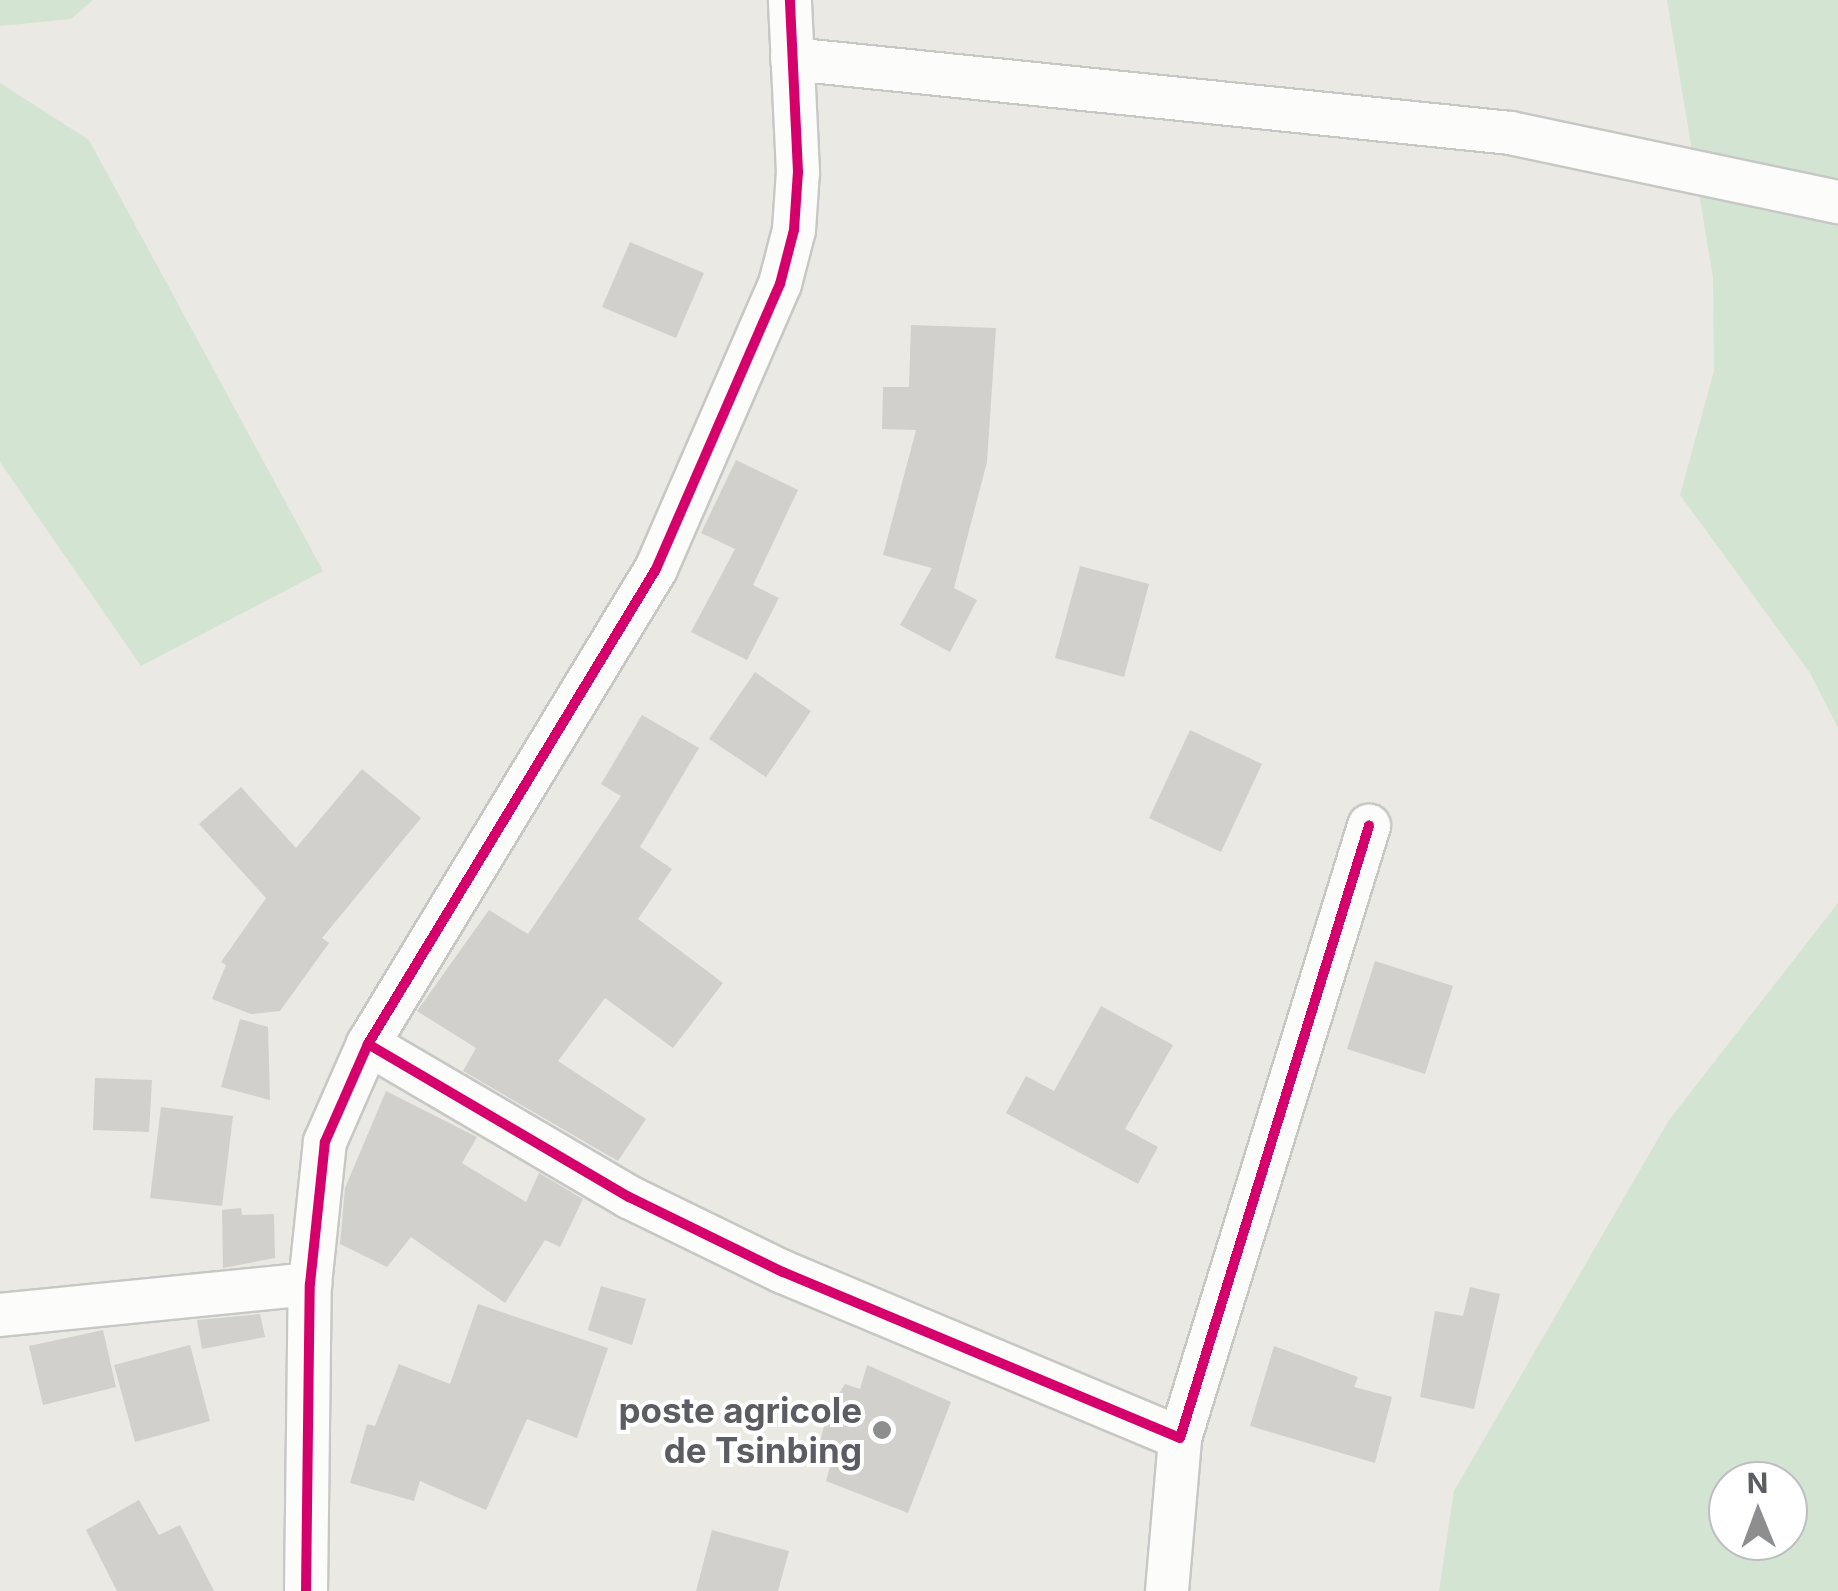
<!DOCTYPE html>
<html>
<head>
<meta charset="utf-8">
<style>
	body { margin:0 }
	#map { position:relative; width:1838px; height:1591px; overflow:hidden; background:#eae9e4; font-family:Inter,sans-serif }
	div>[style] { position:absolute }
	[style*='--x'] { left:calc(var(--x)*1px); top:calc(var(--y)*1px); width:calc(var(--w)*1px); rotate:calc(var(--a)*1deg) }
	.green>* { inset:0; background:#d3e5d2 }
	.building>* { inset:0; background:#d1d0cd }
	.roads { filter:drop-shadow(2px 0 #c7c7c6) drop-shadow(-2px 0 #c7c7c6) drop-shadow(0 2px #c7c7c6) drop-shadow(0 -2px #c7c7c6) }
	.minor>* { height:42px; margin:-21px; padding:0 21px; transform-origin:21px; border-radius:21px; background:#fcfcfb }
	.cycleway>* { height:10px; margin:-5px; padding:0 5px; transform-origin:5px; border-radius:5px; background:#d6006c }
	.dots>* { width:28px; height:28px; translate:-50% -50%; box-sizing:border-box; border:5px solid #fff; border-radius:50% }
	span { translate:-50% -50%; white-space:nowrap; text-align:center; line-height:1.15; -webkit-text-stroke:8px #fff; paint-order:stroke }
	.poi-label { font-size:35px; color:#5b5d62; font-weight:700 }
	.right { translate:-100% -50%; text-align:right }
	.north { position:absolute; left:1708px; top:1461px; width:100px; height:100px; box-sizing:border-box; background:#fff; border:2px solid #bdbec0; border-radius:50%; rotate:359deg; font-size:28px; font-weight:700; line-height:40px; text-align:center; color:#5b5d62 }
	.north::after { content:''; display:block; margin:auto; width:35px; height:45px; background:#8d8e90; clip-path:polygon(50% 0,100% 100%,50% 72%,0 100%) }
</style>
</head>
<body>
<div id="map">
	<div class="green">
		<i style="clip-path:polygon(0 0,93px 0,71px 19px,0 26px)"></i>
		<i style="clip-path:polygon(1667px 0,1838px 0,1838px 728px,1810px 673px,1680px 495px,1714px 371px,1713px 277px)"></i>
		<i style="clip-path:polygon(0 83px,89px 140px,323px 571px,141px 666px,0 462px)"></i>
		<i style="clip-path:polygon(evenodd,1838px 903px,1838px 1591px,1439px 1591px,1454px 1491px,1669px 1120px,1838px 903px,1728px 1481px,1788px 1481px,1788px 1541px,1728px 1541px,1728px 1481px)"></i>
	</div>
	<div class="building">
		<i style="clip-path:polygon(630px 242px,704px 273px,676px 338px,602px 307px)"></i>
		<i style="clip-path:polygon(911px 325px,996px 328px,987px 462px,954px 588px,977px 600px,950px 652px,900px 625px,932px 568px,883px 555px,916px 430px,882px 429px,883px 387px,909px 387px)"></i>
		<i style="clip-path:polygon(736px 460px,798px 490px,753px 585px,779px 598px,747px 660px,691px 632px,735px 549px,701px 533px)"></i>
		<i style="clip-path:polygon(1080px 566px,1149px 584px,1124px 677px,1055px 658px)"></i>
		<i style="clip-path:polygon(755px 672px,811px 711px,766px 777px,709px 739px)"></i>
		<i style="clip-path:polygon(642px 715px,699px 748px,640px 847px,672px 869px,638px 919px,723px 983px,673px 1048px,605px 998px,558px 1061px,646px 1119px,618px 1161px,463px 1071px,476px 1048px,417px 1011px,489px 910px,528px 934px,621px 796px,601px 784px)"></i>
		<i style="clip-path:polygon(1190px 730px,1262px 764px,1221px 852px,1149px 818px)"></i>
		<i style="clip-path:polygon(362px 769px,421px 818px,322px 938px,329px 943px,280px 1011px,251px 1014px,212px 999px,226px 965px,221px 962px,266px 898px,199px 824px,241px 787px,296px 848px)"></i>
		<i style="clip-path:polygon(1375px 961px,1453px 986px,1425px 1074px,1347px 1049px)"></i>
		<i style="clip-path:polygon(1101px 1006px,1173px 1045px,1125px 1129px,1158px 1147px,1138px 1184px,1006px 1113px,1026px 1076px,1054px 1091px)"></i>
		<i style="clip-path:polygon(240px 1019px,268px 1027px,270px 1100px,221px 1087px)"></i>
		<i style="clip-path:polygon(95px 1078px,152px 1080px,149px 1132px,93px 1130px)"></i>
		<i style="clip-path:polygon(386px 1091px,477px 1137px,462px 1163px,526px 1202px,539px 1173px,583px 1199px,560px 1247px,545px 1240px,505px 1303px,411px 1237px,387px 1267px,340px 1244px,345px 1188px)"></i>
		<i style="clip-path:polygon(161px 1107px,233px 1116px,222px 1206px,150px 1198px)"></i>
		<i style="clip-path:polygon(241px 1208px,242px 1215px,274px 1214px,275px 1258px,223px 1268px,222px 1210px)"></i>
		<i style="clip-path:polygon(601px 1286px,646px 1299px,632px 1345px,588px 1330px)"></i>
		<i style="clip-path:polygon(1470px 1287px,1500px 1294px,1474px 1409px,1420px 1397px,1435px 1311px,1463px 1316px)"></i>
		<i style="clip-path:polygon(478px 1304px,608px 1348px,577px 1438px,527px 1419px,486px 1510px,420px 1481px,414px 1501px,350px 1483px,367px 1424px,375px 1426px,399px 1364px,450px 1384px)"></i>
		<i style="clip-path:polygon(260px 1314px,265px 1337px,202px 1349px,197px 1320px)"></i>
		<i style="clip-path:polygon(103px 1330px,116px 1387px,43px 1405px,29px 1346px)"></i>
		<i style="clip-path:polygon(190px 1345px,210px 1421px,135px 1442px,114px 1365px)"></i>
		<i style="clip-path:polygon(1274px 1346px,1358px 1377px,1354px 1387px,1392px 1397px,1375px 1463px,1250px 1426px)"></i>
		<i style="clip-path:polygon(867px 1365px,951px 1402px,908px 1513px,826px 1481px,833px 1455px,819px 1447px,827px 1413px,845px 1384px,860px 1389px)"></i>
		<i style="clip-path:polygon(139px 1500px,159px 1535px,180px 1525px,214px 1591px,117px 1591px,86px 1530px)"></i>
		<i style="clip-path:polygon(712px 1530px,789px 1551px,778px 1591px,696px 1591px)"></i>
	</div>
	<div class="roads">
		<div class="minor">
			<i style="--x:792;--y:59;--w:722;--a:5.88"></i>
			<i style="--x:1510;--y:133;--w:335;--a:11.9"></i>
			<i style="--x:368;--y:1044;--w:303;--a:30.4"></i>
			<i style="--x:629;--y:1197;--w:171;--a:26"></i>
			<i style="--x:783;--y:1272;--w:430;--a:22.7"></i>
			<i style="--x:1180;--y:1438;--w:641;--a:-72.84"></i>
			<i style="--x:0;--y:1315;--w:312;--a:-5.7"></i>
			<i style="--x:306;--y:1591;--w:307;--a:-89.3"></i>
			<i style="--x:310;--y:1284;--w:143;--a:-84"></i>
			<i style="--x:325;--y:1142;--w:107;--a:-66.3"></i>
			<i style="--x:368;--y:1044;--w:555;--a:-58.77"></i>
			<i style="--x:656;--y:569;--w:311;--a:-66.5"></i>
			<i style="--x:780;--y:284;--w:56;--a:-75.5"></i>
			<i style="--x:794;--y:230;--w:58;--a:-86.1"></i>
			<i style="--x:798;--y:172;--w:172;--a:-92.7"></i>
			<i style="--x:1167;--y:1591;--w:154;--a:-85.1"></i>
		</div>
	</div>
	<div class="cycleway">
		<i style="--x:368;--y:1044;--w:303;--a:30.4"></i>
		<i style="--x:629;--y:1197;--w:171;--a:26"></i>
		<i style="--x:783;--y:1272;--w:430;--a:22.7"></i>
		<i style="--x:1180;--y:1438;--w:641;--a:-72.84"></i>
		<i style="--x:306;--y:1591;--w:307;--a:-89.3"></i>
		<i style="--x:310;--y:1284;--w:143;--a:-84"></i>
		<i style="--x:325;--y:1142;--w:107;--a:-66.3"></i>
		<i style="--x:368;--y:1044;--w:555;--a:-58.77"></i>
		<i style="--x:656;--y:569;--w:311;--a:-66.5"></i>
		<i style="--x:780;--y:284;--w:56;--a:-75.5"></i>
		<i style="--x:794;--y:230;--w:58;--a:-86.1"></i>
		<i style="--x:798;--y:172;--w:172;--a:-92.7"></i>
	</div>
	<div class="dots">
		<i style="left:882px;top:1430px;background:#8d8e90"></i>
	</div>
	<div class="poi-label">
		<span class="right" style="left:862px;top:1430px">poste agricole<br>de Tsinbing</span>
	</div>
	<div class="north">N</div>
</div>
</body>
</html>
